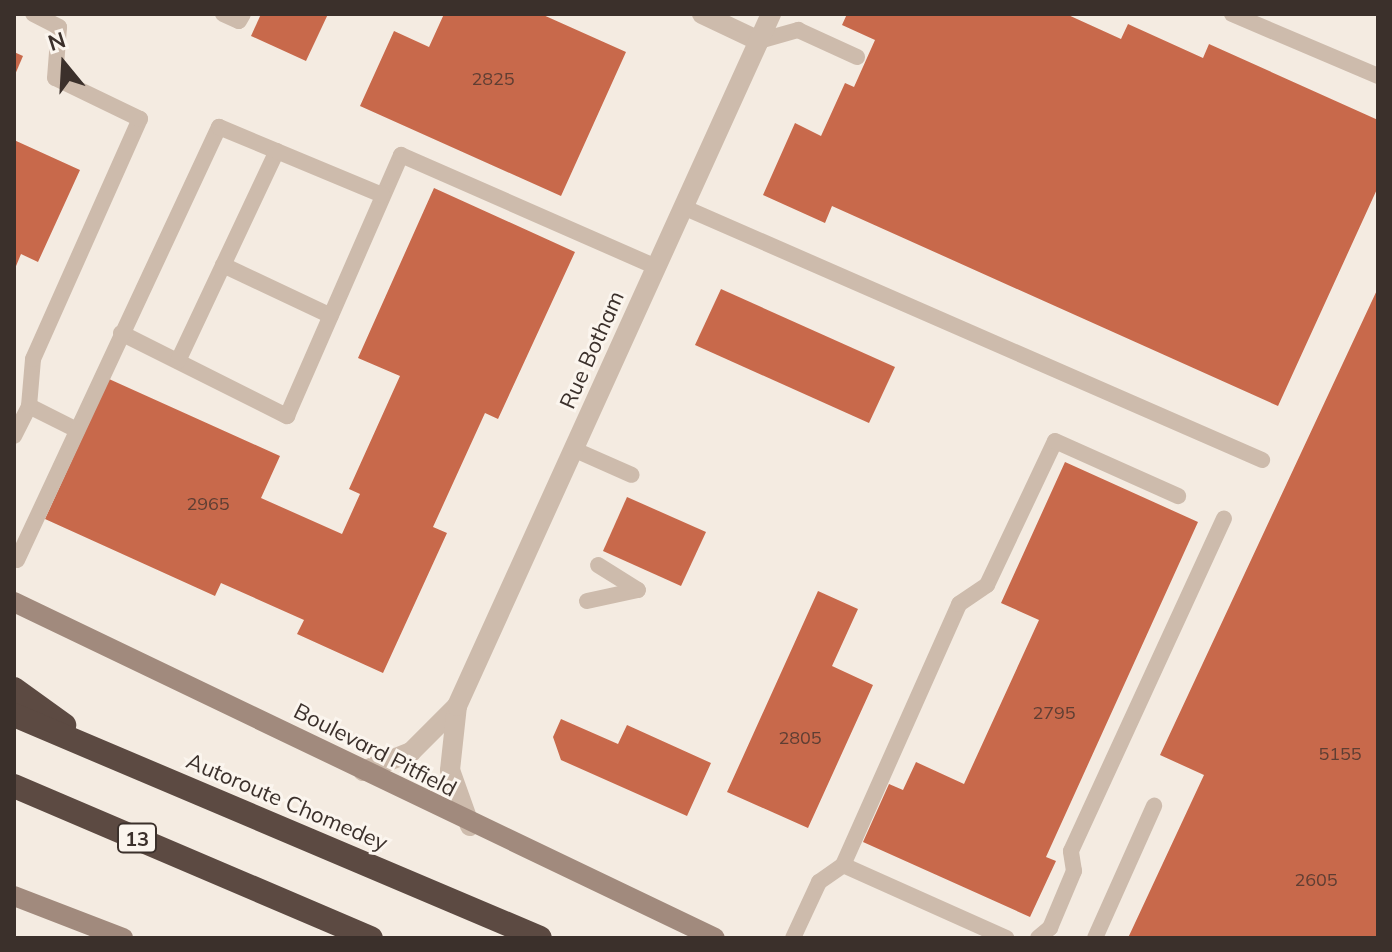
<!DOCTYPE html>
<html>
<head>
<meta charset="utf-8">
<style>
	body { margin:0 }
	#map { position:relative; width:1392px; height:952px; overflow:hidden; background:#f4ebe1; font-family:Mulish,sans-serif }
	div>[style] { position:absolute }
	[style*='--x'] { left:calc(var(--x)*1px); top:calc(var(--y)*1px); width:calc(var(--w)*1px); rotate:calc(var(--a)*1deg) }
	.building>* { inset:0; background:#c8694b }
	.service>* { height:16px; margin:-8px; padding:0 8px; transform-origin:8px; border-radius:8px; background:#cdbbac }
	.minor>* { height:20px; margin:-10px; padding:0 10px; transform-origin:10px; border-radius:10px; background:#cdbbac }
	.secondary>* { height:20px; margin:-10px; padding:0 10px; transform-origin:10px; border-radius:10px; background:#a18a7d }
	.motorway>* { height:24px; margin:-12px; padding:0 12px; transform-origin:12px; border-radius:12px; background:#5c4a42 }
	span { translate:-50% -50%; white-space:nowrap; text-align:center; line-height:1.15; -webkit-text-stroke:6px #fbf5ee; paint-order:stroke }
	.number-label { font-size:18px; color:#5e3e33 }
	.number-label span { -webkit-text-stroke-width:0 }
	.shield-label span { padding:2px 6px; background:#fbf5ee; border:2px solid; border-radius:6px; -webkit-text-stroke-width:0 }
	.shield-label { font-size:20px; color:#3b302b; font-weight:700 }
	.street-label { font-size:22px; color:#3b302b }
	.frame { position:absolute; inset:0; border:16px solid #3b302b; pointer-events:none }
	.north { position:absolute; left:24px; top:24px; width:80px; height:80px; -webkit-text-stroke:6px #fbf5ee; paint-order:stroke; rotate:342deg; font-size:22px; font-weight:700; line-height:32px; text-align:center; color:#3b302b }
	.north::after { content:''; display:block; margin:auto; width:28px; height:36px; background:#3b302b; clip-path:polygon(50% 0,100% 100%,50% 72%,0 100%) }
</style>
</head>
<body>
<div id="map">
	<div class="building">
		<i style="clip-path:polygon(261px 14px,328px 14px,306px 61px,251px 36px)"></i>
		<i style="clip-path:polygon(444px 14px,541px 14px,626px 52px,561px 196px,360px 106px,394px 31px,429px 47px)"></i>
		<i style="clip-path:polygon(847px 14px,1066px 14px,1121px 39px,1128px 24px,1203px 58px,1209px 44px,1378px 120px,1378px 187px,1278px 406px,832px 206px,825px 223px,763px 195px,795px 123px,821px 136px,845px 83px,854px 87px,875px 40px,842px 25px)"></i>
		<i style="clip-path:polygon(14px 52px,23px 56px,14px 77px)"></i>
		<i style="clip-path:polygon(14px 140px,80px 170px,38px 262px,21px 254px,14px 271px)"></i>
		<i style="clip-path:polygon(434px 188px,575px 252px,498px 419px,485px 413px,433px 527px,447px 533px,383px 673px,297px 634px,304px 620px,221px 583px,215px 596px,45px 519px,109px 379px,280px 456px,261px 498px,342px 534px,360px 494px,349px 489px,400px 376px,358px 358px)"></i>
		<i style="clip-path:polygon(1378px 288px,1378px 938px,1128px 938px,1204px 775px,1160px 755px)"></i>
		<i style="clip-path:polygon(721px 289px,895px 367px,869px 423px,695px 345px)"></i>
		<i style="clip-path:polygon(1065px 462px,1198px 522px,1046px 857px,1056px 861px,1030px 917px,863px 842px,889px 784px,903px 790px,916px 762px,964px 784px,1039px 620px,1001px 603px)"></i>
		<i style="clip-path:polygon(627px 497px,706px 532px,681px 586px,603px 551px)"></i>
		<i style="clip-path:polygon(818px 591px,858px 609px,832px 666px,873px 685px,808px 828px,727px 792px)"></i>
		<i style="clip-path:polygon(561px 719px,618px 744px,627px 725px,711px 763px,687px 816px,561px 760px,553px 737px)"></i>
	</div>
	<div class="service">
		<i style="--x:223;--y:14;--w:17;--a:24"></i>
		<i style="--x:239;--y:21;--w:8;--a:-60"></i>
		<i style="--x:1232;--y:14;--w:159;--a:23"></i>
		<i style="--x:759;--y:41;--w:41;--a:-15.8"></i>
		<i style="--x:798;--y:30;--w:65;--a:24.6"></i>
		<i style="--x:683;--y:207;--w:632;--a:23.6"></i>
		<i style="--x:223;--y:265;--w:119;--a:25.3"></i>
		<i style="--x:121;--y:333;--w:186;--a:26.6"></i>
		<i style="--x:287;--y:416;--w:285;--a:-66.4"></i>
		<i style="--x:401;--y:155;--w:279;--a:23.7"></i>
		<i style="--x:178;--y:361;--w:232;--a:-64.8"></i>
		<i style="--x:29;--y:406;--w:51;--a:26.6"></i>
		<i style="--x:14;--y:436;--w:34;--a:-63"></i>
		<i style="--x:29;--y:406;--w:47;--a:-85.1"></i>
		<i style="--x:33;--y:359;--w:263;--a:-66"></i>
		<i style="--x:140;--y:119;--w:94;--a:-154.2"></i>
		<i style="--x:55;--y:78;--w:51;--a:-85.5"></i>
		<i style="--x:59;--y:27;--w:29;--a:-153"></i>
		<i style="--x:573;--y:449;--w:64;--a:23.8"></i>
		<i style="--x:17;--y:560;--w:478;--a:-65"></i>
		<i style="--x:219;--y:127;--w:177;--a:22.6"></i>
		<i style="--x:587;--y:601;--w:52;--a:-12.2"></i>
		<i style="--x:638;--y:590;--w:47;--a:-148"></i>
		<i style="--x:843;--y:865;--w:179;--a:24.1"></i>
		<i style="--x:793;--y:938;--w:62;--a:-65.1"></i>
		<i style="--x:819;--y:882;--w:29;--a:-35"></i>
		<i style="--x:843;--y:865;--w:286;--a:-66"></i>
		<i style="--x:959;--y:604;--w:34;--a:-34"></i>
		<i style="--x:987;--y:585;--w:159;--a:-64.7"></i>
		<i style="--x:1055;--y:441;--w:135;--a:24.1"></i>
		<i style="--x:1038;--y:938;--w:16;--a:-40"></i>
		<i style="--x:1050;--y:928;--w:62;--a:-67.2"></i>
		<i style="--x:1074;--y:871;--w:20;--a:-99"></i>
		<i style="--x:1071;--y:851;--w:366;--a:-65.3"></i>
		<i style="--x:1095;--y:938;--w:145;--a:-65.9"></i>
	</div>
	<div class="minor">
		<i style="--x:702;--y:14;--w:63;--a:25.3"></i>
		<i style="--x:363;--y:771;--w:52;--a:-21.6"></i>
		<i style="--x:411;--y:752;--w:65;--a:-45"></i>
		<i style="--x:470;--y:826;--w:59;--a:-109.7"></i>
		<i style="--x:450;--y:770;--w:64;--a:-83.8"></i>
		<i style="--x:457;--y:706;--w:760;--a:-65.59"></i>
	</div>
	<div class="secondary">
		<i style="--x:14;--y:602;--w:777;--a:25.61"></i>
		<i style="--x:14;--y:896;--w:117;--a:21.1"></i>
	</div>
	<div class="motorway">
		<i style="--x:14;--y:689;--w:62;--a:35.8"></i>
		<i style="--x:14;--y:715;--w:571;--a:22.97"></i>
		<i style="--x:14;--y:786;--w:388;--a:23.1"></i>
	</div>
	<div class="number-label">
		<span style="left:493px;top:79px">2825</span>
		<span style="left:208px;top:504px">2965</span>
		<span style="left:1054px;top:713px">2795</span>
		<span style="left:800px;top:738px">2805</span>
		<span style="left:1340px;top:754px">5155</span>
		<span style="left:1316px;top:880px">2605</span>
	</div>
	<div class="shield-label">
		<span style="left:137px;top:838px">13</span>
	</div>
	<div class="street-label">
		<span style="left:592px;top:350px;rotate:-66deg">Rue Botham</span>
		<span style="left:375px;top:750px;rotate:27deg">Boulevard Pitfield</span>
		<span style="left:287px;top:802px;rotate:23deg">Autoroute Chomedey</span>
	</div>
	<div class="frame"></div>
	<div class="north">N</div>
</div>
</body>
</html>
